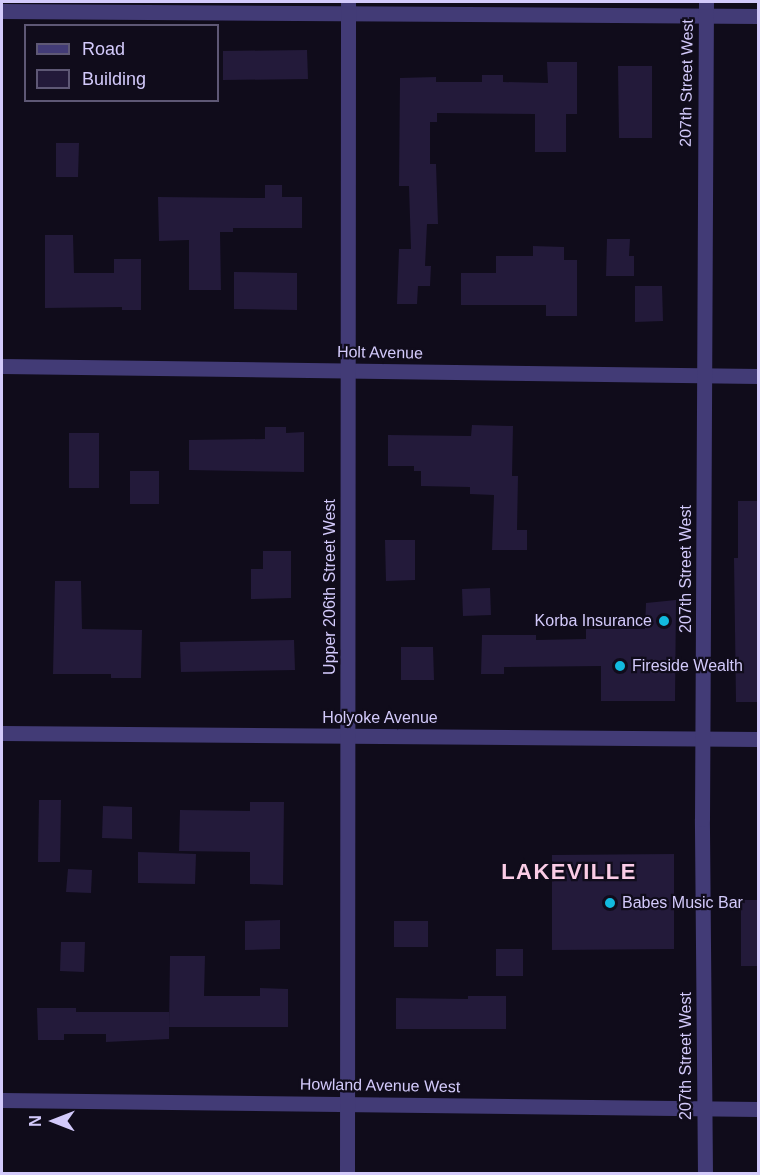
<!DOCTYPE html>
<html>
<head>
<meta charset="utf-8">
<style>
	body { margin:0 }
	#map { position:relative; width:760px; height:1175px; overflow:hidden; background:#100c1b; font-family:Arial,sans-serif }
	div>[style] { position:absolute }
	[style*='--x'] { left:calc(var(--x)*1px); top:calc(var(--y)*1px); width:calc(var(--w)*1px); rotate:calc(var(--a)*1deg) }
	.building>* { inset:0; background:#231a3a }
	.minor>* { height:15px; margin:-7.5px; padding:0 7.5px; transform-origin:7.5px; border-radius:7.5px; background:#423b76 }
	.dots>* { width:16px; height:16px; translate:-50% -50%; box-sizing:border-box; border:3px solid #100c1b; border-radius:50% }
	span { translate:-50% -50%; white-space:nowrap; text-align:center; line-height:1.15; -webkit-text-stroke:4.5px #100c1b; paint-order:stroke }
	.street-label { font-size:16px; color:#d3cafb }
	.poi-label { font-size:16px; color:#d3cafb }
	.right { translate:-100% -50%; text-align:right }
	.left { translate:0 -50%; text-align:left }
	.district-label { font-size:22px; color:#fbcce6; font-weight:700; letter-spacing:1.5px }
	.frame { position:absolute; inset:0; border:3px solid #d3cafb; pointer-events:none }
	.legend { position:absolute; left:24px; top:24px; width:195px; height:78px; box-sizing:border-box; background:#100c1b; border:2px solid #5e5875; margin:0; padding:8px 10px; list-style:none; font-size:18px; color:#d3cafb }
	.legend li { display:flex; align-items:center; gap:12px; height:30px }
	.legend b { width:30px; border:2px solid #5e5875 }
	.north { position:absolute; left:24px; top:1091px; width:60px; height:60px; -webkit-text-stroke:4px #100c1b; paint-order:stroke; rotate:270deg; font-size:16px; font-weight:700; line-height:24px; text-align:center; color:#d3cafb }
	.north::after { content:''; display:block; margin:auto; width:21px; height:27px; background:#d3cafb; clip-path:polygon(50% 0,100% 100%,50% 72%,0 100%) }
</style>
</head>
<body>
<div id="map">
	<div class="building">
		<i style="clip-path:polygon(307px 50px,308px 79px,223px 80px,223px 51px)"></i>
		<i style="clip-path:polygon(547px 62px,577px 62px,577px 114px,566px 114px,566px 152px,535px 152px,535px 114px,437px 113px,437px 122px,430px 122px,430px 164px,436px 164px,438px 224px,427px 224px,425px 266px,431px 266px,430px 286px,418px 286px,417px 304px,397px 304px,399px 249px,411px 249px,409px 186px,399px 186px,400px 78px,436px 77px,436px 82px,482px 82px,482px 75px,503px 75px,503px 82px,548px 83px)"></i>
		<i style="clip-path:polygon(618px 66px,652px 66px,652px 138px,619px 138px)"></i>
		<i style="clip-path:polygon(56px 143px,79px 143px,78px 177px,56px 177px)"></i>
		<i style="clip-path:polygon(265px 185px,282px 185px,282px 197px,302px 197px,302px 228px,233px 228px,233px 232px,220px 232px,221px 290px,189px 290px,189px 240px,159px 241px,158px 197px,265px 198px)"></i>
		<i style="clip-path:polygon(45px 235px,73px 235px,74px 273px,114px 273px,114px 259px,141px 259px,141px 310px,122px 310px,122px 307px,45px 308px)"></i>
		<i style="clip-path:polygon(607px 239px,630px 239px,629px 256px,634px 256px,634px 276px,606px 276px)"></i>
		<i style="clip-path:polygon(533px 246px,564px 247px,564px 260px,577px 260px,577px 316px,546px 316px,546px 305px,461px 305px,461px 273px,496px 273px,496px 256px,533px 256px)"></i>
		<i style="clip-path:polygon(234px 272px,297px 273px,297px 310px,234px 309px)"></i>
		<i style="clip-path:polygon(635px 286px,662px 286px,663px 321px,635px 322px)"></i>
		<i style="clip-path:polygon(472px 425px,513px 426px,512px 476px,518px 476px,517px 530px,527px 530px,527px 550px,492px 550px,494px 495px,470px 494px,470px 487px,421px 486px,421px 471px,414px 471px,414px 466px,388px 466px,388px 435px,471px 436px)"></i>
		<i style="clip-path:polygon(265px 427px,286px 427px,286px 433px,304px 432px,304px 472px,189px 470px,189px 440px,265px 439px)"></i>
		<i style="clip-path:polygon(69px 433px,99px 433px,99px 488px,69px 488px)"></i>
		<i style="clip-path:polygon(130px 471px,159px 471px,159px 504px,130px 504px)"></i>
		<i style="clip-path:polygon(738px 501px,759px 501px,759px 702px,736px 702px,734px 558px,738px 558px)"></i>
		<i style="clip-path:polygon(385px 540px,415px 540px,415px 580px,386px 581px)"></i>
		<i style="clip-path:polygon(263px 551px,291px 551px,291px 598px,251px 599px,251px 569px,263px 569px)"></i>
		<i style="clip-path:polygon(55px 581px,81px 581px,82px 629px,142px 630px,141px 678px,111px 678px,111px 674px,53px 674px)"></i>
		<i style="clip-path:polygon(490px 588px,491px 615px,463px 616px,462px 589px)"></i>
		<i style="clip-path:polygon(676px 600px,675px 701px,601px 701px,601px 666px,504px 667px,504px 674px,481px 674px,482px 635px,536px 635px,536px 640px,586px 639px,586px 629px,645px 629px,646px 603px)"></i>
		<i style="clip-path:polygon(294px 640px,295px 670px,181px 672px,180px 642px)"></i>
		<i style="clip-path:polygon(401px 647px,433px 647px,434px 680px,401px 680px)"></i>
		<i style="clip-path:polygon(39px 800px,61px 800px,60px 862px,38px 862px)"></i>
		<i style="clip-path:polygon(250px 802px,284px 802px,283px 885px,250px 884px,250px 852px,179px 851px,180px 810px,250px 811px)"></i>
		<i style="clip-path:polygon(103px 806px,132px 807px,132px 839px,102px 838px)"></i>
		<i style="clip-path:polygon(138px 852px,196px 854px,195px 884px,138px 883px)"></i>
		<i style="clip-path:polygon(674px 854px,674px 949px,552px 950px,552px 855px)"></i>
		<i style="clip-path:polygon(68px 869px,92px 870px,91px 893px,66px 892px)"></i>
		<i style="clip-path:polygon(741px 900px,759px 900px,759px 966px,741px 966px)"></i>
		<i style="clip-path:polygon(280px 920px,280px 949px,245px 950px,245px 921px)"></i>
		<i style="clip-path:polygon(394px 921px,428px 921px,428px 947px,394px 947px)"></i>
		<i style="clip-path:polygon(61px 942px,85px 942px,84px 972px,60px 971px)"></i>
		<i style="clip-path:polygon(496px 949px,523px 949px,523px 976px,496px 976px)"></i>
		<i style="clip-path:polygon(170px 956px,205px 956px,204px 996px,260px 996px,260px 988px,288px 989px,288px 1027px,169px 1027px)"></i>
		<i style="clip-path:polygon(468px 996px,506px 996px,506px 1029px,396px 1029px,396px 998px,468px 999px)"></i>
		<i style="clip-path:polygon(37px 1008px,76px 1008px,76px 1012px,169px 1012px,169px 1039px,106px 1042px,106px 1034px,64px 1034px,64px 1040px,38px 1040px)"></i>
	</div>
	<div class="minor">
		<i style="--x:2;--y:11;--w:756;--a:0.38"></i>
		<i style="--x:2;--y:366;--w:756;--a:0.76"></i>
		<i style="--x:2;--y:733;--w:756;--a:0.45"></i>
		<i style="--x:2;--y:1100;--w:756;--a:0.68"></i>
		<i style="--x:347;--y:1174;--w:1172;--a:-89.95"></i>
		<i style="--x:705;--y:1174;--w:355;--a:-90.5"></i>
		<i style="--x:702;--y:819;--w:817;--a:-89.72"></i>
	</div>
	<div class="dots">
		<i style="left:664px;top:621px;background:#12badf"></i>
		<i style="left:620px;top:666px;background:#12badf"></i>
		<i style="left:610px;top:903px;background:#12badf"></i>
	</div>
	<div class="street-label">
		<span style="left:687px;top:83px;rotate:-89deg">207th Street West</span>
		<span style="left:380px;top:353px;rotate:1deg">Holt Avenue</span>
		<span style="left:686px;top:569px;rotate:-90deg">207th Street West</span>
		<span style="left:330px;top:587px;rotate:-90deg">Upper 206th Street West</span>
		<span style="left:380px;top:718px">Holyoke Avenue</span>
		<span style="left:686px;top:1056px;rotate:-90deg">207th Street West</span>
		<span style="left:380px;top:1086px;rotate:1deg">Howland Avenue West</span>
	</div>
	<div class="poi-label">
		<span class="right" style="left:652px;top:621px">Korba Insurance</span>
		<span class="left" style="left:632px;top:666px">Fireside Wealth</span>
		<span class="left" style="left:622px;top:903px">Babes Music Bar</span>
	</div>
	<div class="district-label">
		<span style="left:569px;top:872px">LAKEVILLE</span>
	</div>
	<div class="frame"></div>
	<ul class="legend">
	<li><b style="height:8px;background:#423b76"></b>Road</li>
	<li><b style="height:16px;background:#231a3a"></b>Building</li>
	</ul>
	<div class="north">N</div>
</div>
</body>
</html>
